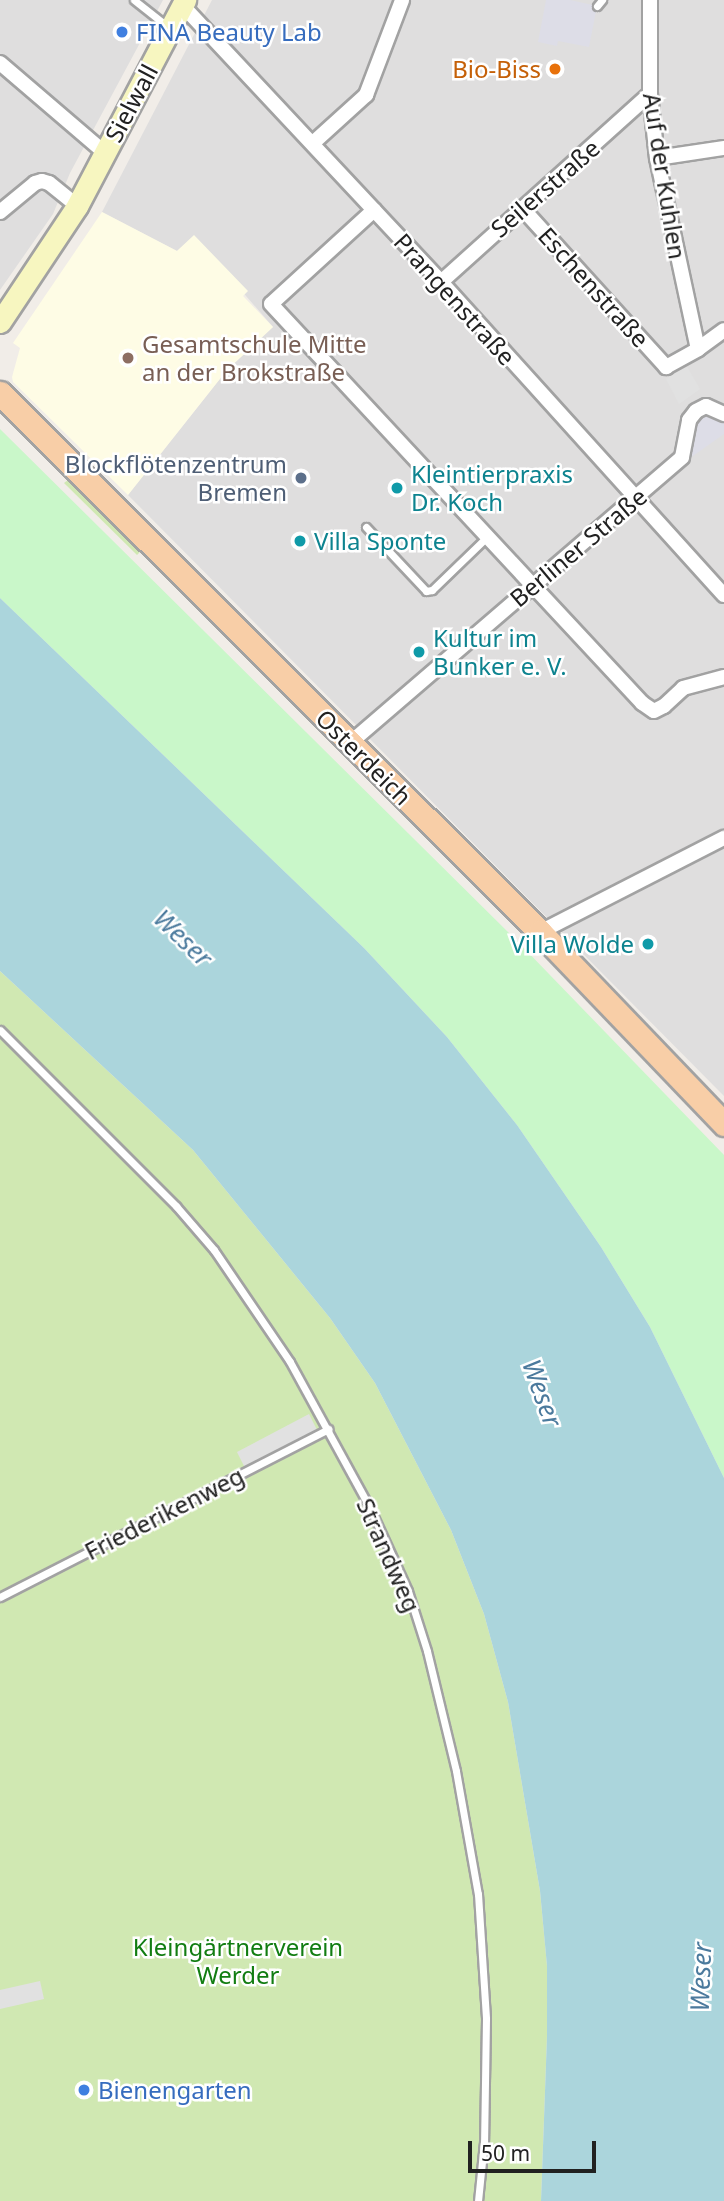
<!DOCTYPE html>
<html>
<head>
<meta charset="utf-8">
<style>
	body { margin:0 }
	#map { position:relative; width:724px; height:2201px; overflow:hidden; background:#f1ede8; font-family:"Noto Sans",sans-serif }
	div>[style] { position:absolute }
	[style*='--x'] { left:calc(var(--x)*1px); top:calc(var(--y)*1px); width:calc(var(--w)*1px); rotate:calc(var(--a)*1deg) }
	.residential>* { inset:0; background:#dfdede }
	.education>* { inset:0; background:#fefce5 }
	.grass>* { inset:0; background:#d0e8b2 }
	.park>* { inset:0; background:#c9f7c9 }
	.parking>* { inset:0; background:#e1e1e1 }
	.plaza>* { inset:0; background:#dddde7 }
	.water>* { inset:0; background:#abd5dc }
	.roads { filter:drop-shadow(2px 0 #a2a2a2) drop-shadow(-2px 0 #a2a2a2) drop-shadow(0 2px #a2a2a2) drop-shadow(0 -2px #a2a2a2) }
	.lane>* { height:7px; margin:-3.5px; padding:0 3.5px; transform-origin:3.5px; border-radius:3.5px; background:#fff }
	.street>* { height:14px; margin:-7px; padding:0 7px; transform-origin:7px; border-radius:7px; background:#fff }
	.secondary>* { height:21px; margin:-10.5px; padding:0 10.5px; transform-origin:10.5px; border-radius:10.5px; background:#f7f6c0 }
	.primary>* { height:23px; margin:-11.5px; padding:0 11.5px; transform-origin:11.5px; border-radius:11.5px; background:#f8cea7 }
	.dots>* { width:19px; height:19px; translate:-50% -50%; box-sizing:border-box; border:4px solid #fff; border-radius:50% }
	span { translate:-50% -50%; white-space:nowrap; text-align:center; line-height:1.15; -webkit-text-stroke:5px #fff; paint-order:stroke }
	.shop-label { font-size:24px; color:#366cbe }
	.left { translate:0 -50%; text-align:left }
	.food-label { font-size:24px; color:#c56008 }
	.right { translate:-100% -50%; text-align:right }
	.street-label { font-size:24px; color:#212121 }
	.education-label { font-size:24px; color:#785e54 }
	.service-label { font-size:24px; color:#4e5e75 }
	.culture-label { font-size:24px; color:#0d838f }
	.park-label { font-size:24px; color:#127d12 }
	.water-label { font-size:26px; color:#4b7a9d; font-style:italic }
	.scale { position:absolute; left:468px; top:2141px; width:128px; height:32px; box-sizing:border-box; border:4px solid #212121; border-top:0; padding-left:9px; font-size:21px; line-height:24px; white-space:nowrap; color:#212121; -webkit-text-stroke:5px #fff; paint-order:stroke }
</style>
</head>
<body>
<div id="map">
	<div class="residential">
		<i style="clip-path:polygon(0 0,163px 0,70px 173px,53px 214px,0 290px)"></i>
		<i style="clip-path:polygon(212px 0,724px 0,724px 1096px,128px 495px,227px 370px,273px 327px,194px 236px,177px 251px,102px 212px)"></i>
	</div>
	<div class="education">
		<i style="clip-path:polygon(102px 212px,177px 251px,194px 235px,248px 291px,243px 296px,273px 327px,227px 370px,128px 495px,13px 382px,12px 377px,20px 348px,13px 343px)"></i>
	</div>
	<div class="grass">
		<i style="clip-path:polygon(68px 480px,140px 552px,137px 555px,64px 483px)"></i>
		<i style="clip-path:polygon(0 971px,193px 1150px,330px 1318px,375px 1383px,451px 1530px,484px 1614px,508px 1702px,540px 1891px,547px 1966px,547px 2036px,541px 2201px,0 2201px)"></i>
	</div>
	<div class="park">
		<i style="clip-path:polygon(0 429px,520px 944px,724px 1155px,724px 1478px,650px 1327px,601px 1247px,517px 1125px,447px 1037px,364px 948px,0 598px)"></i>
	</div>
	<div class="parking">
		<i style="clip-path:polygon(686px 365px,700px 389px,679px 404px,666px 379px)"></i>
		<i style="clip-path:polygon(309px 1414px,317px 1430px,245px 1468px,237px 1452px)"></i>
		<i style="clip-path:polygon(40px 1981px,44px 1999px,0 2009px,0 1990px)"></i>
	</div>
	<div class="plaza">
		<i style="clip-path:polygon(546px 0,570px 0,597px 6px,589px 47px,558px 41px,557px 46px,538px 42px)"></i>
		<i style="clip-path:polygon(696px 411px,724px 414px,724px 434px,690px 458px,682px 457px)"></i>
	</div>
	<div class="water">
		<i style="clip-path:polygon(0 598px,364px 948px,447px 1037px,517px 1125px,601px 1247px,650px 1327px,724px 1478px,724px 2201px,541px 2201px,547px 2036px,547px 1966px,540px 1891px,508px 1702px,484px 1614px,451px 1530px,375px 1383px,330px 1318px,193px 1150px,0 971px)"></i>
	</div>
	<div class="roads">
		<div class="lane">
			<i style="--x:134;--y:0;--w:42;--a:38.2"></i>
			<i style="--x:597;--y:6;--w:8;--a:-50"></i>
			<i style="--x:366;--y:527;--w:88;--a:46.8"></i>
			<i style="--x:426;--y:591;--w:6;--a:-9"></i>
			<i style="--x:432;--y:590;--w:78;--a:-44"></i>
			<i style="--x:0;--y:1030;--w:249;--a:45"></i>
			<i style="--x:176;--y:1206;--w:58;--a:49.2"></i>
			<i style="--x:214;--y:1250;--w:135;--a:55.8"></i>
			<i style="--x:290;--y:1362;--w:166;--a:61.3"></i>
			<i style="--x:370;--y:1508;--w:91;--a:65.4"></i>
			<i style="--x:408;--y:1591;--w:63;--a:72.4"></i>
			<i style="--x:427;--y:1651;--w:123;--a:76.4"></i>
			<i style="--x:456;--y:1771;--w:125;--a:79.9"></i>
			<i style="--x:478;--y:1894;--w:125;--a:86.3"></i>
			<i style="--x:486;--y:2019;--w:123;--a:90.9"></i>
			<i style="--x:484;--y:2142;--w:59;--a:95.8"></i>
			<i style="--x:0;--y:1597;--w:369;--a:-27.1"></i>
		</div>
		<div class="street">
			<i style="--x:650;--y:0;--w:94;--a:90"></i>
			<i style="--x:650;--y:94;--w:64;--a:83.8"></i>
			<i style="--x:657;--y:158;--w:195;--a:77.9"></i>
			<i style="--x:183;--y:6;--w:378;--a:46.9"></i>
			<i style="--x:441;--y:282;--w:422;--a:47.9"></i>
			<i style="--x:0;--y:63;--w:138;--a:40.6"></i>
			<i style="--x:313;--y:143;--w:72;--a:-42.2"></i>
			<i style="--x:366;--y:95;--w:102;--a:-69.2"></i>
			<i style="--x:657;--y:158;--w:68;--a:-8.5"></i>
			<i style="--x:522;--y:208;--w:215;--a:47.8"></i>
			<i style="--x:666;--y:367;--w:37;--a:-29"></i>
			<i style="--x:698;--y:349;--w:32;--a:-36"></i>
			<i style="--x:374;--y:210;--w:139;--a:137.6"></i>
			<i style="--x:271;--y:304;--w:545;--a:47.08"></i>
			<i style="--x:642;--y:703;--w:14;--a:34"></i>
			<i style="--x:654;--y:711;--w:11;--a:-27"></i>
			<i style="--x:664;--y:706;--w:26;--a:-43"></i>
			<i style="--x:683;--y:688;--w:42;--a:-15"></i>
			<i style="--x:0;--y:212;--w:45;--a:-39.6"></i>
			<i style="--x:35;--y:183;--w:7;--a:-16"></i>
			<i style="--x:42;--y:181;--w:7;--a:16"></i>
			<i style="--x:49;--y:183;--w:36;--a:39"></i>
			<i style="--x:441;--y:282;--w:281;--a:-42"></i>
			<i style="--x:350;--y:743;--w:438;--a:-40.7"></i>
			<i style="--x:682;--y:457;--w:38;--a:-79"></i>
			<i style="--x:689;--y:420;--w:11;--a:-52"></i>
			<i style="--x:696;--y:411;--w:11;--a:-27"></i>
			<i style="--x:706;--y:406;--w:20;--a:24"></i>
			<i style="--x:540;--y:932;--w:207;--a:-27.1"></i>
		</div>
		<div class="secondary">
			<i style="--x:0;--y:322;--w:139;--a:-56.4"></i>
			<i style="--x:77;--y:206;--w:233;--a:-62.3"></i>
		</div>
		<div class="primary">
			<i style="--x:0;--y:393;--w:763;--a:44.95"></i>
			<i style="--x:540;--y:932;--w:266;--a:46.2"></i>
		</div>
	</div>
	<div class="dots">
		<i style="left:122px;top:32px;background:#3f7fe0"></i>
		<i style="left:555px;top:69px;background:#e8710a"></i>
		<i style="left:128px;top:358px;background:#8d6e63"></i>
		<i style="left:301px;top:478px;background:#5c6f8a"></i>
		<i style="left:397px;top:488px;background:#0f9aa8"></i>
		<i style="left:300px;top:541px;background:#0f9aa8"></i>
		<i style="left:419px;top:652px;background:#0f9aa8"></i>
		<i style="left:648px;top:944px;background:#0f9aa8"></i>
		<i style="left:84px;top:2090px;background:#3f7fe0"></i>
	</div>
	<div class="shop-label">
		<span class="left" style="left:136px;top:32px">FINA Beauty Lab</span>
		<span class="left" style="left:98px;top:2090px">Bienengarten</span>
	</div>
	<div class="food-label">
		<span class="right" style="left:541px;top:69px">Bio-Biss</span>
	</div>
	<div class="street-label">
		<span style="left:131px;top:103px;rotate:-62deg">Sielwall</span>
		<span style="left:665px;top:176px;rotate:81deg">Auf der Kuhlen</span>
		<span style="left:545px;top:188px;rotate:-41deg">Seilerstraße</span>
		<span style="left:594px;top:287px;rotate:48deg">Eschenstraße</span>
		<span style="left:455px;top:299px;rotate:48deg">Prangenstraße</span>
		<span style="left:578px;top:547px;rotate:-40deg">Berliner Straße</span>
		<span style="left:364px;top:757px;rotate:45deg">Osterdeich</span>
		<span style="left:164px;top:1513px;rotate:-27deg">Friederikenweg</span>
		<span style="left:389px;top:1555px;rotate:66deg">Strandweg</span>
	</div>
	<div class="education-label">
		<span class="left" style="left:142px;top:358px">Gesamtschule Mitte<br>an der Brokstraße</span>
	</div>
	<div class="service-label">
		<span class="right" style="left:287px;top:478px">Blockflötenzentrum<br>Bremen</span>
	</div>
	<div class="culture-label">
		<span class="left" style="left:411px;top:488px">Kleintierpraxis<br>Dr. Koch</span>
		<span class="left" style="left:314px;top:541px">Villa Sponte</span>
		<span class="left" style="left:433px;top:652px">Kultur im<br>Bunker e. V.</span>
		<span class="right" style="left:634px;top:944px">Villa Wolde</span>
	</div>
	<div class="park-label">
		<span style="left:238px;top:1961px">Kleingärtnerverein<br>Werder</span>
	</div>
	<div class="water-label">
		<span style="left:183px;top:938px;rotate:44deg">Weser</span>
		<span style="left:542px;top:1393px;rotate:70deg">Weser</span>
		<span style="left:701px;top:1977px;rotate:-88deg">Weser</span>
	</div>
	<div class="scale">50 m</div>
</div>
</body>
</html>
